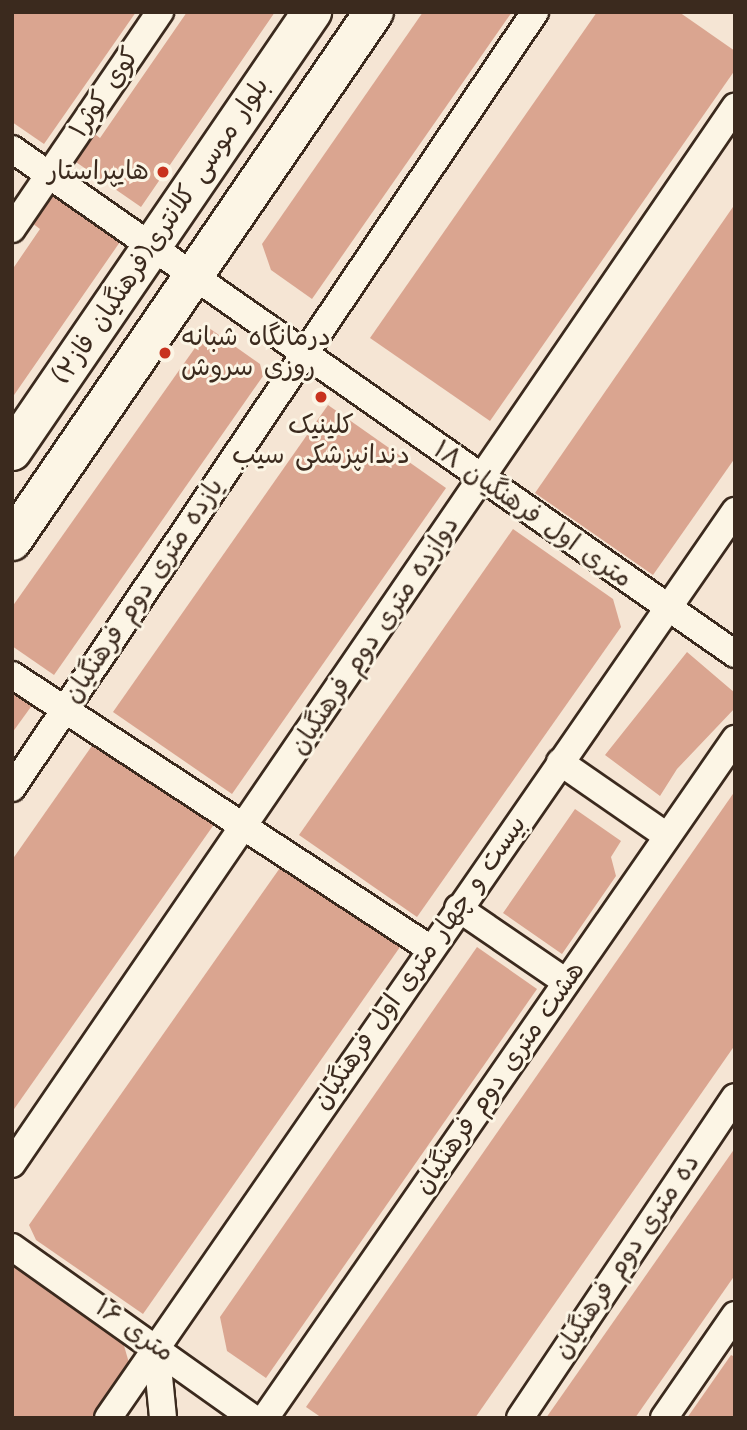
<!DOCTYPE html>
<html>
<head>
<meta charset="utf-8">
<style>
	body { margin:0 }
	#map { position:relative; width:747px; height:1430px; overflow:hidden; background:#f5e5d4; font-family:"Architects Daughter","Playpen Sans Arabic",sans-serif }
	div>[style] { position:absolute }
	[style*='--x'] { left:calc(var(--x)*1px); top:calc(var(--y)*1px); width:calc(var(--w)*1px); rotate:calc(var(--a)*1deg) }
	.building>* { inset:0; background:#daa590 }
	.roads { filter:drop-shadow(2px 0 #3b2a1e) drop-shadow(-2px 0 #3b2a1e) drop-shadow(0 2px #3b2a1e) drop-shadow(0 -2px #3b2a1e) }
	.minor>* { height:26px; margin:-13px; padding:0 13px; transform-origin:13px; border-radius:13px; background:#fcf5e5 }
	.secondary>* { height:38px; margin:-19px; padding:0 19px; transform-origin:19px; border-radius:19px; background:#fcf5e5 }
	.dots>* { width:19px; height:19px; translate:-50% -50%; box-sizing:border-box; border:4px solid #fcf5e5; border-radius:50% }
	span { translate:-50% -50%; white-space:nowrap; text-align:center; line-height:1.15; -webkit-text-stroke:6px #fcf5e5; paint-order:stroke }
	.street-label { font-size:26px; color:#3b2a1e }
	.poi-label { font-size:26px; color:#3b2a1e }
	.right { translate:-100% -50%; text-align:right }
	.left { translate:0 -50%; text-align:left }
	.frame { position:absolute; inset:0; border:14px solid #3b2a1e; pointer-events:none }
</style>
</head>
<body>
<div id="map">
	<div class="building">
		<i style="clip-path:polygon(12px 12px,136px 12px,44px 144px,12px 122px)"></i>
		<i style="clip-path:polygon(187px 12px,275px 12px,141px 207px,73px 160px,92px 132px,100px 138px)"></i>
		<i style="clip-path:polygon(423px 12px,512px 12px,312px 299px,271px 270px,262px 244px)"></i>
		<i style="clip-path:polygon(597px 12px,679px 12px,735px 51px,735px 70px,490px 421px,370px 338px)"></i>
		<i style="clip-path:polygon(53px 192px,122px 239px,12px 398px,12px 270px,40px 229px,32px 223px)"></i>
		<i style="clip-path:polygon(735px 204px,735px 458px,653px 575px,535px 493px)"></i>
		<i style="clip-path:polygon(209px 328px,260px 364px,263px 376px,54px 675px,12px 646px,12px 607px)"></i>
		<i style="clip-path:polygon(328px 405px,446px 488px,232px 794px,113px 712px)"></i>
		<i style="clip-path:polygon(513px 529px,613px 599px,621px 627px,417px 917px,299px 835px)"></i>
		<i style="clip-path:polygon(687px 652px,735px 693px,735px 708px,677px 769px,660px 796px,605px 755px)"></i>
		<i style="clip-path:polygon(12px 689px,33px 704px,12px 733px)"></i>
		<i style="clip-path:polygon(96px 740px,215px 823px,12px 1112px,12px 860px)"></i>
		<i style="clip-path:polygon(735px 791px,735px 1045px,475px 1418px,322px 1418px,306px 1407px)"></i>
		<i style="clip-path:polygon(575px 809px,621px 841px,611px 857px,616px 876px,562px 954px,503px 913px)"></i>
		<i style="clip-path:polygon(282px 865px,400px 947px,143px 1314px,36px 1240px,29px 1225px)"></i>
		<i style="clip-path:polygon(477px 947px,537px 989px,266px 1378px,227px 1351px,220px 1317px)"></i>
		<i style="clip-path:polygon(735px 1148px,735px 1275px,635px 1418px,546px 1418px)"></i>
		<i style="clip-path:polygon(12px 1265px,123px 1342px,131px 1370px,98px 1418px,12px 1418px)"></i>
		<i style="clip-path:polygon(731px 1355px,735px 1357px,735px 1418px,687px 1418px)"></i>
	</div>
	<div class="roads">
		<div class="minor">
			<i style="--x:12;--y:149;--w:882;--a:34.93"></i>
			<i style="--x:12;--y:229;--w:263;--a:-55.7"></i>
			<i style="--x:12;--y:675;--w:500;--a:33.2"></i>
			<i style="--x:560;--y:762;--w:130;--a:34.7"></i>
			<i style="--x:12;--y:788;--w:936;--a:-56.02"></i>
			<i style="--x:458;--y:908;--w:131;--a:34.4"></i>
			<i style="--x:12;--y:1164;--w:1281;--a:-55.63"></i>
			<i style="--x:12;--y:1247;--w:296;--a:35.4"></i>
			<i style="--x:156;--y:1346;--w:72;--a:84.4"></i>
			<i style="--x:108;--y:1418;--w:1103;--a:-55.34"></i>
			<i style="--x:265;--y:1418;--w:826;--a:-55.31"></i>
			<i style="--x:520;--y:1418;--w:386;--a:-56.2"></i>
			<i style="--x:664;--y:1418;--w:125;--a:-55.4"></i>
		</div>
		<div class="secondary">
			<i style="--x:12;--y:451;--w:532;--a:-55.65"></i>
			<i style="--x:12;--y:541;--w:641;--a:-55.62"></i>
		</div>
	</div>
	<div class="dots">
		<i style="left:163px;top:172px;background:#c8321e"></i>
		<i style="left:165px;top:353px;background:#c8321e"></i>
		<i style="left:321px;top:397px;background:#c8321e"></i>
	</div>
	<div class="street-label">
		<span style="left:105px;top:93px;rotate:-56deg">کوی کوثر۱</span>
		<span style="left:162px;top:231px;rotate:-56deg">بلوار موسی کلانتری(فرهنگیان فاز۲)</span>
		<span style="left:532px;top:515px;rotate:35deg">۱۸ متری اول فرهنگیان</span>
		<span style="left:144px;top:591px;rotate:-56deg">یازده متری دوم فرهنگیان</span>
		<span style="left:375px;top:636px;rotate:-56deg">دوازده متری دوم فرهنگیان</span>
		<span style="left:420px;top:963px;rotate:-55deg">بیست و چهار متری اول فرهنگیان</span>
		<span style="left:500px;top:1078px;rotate:-55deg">هشت متری دوم فرهنگیان</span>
		<span style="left:627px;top:1257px;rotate:-56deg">ده متری دوم فرهنگیان</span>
		<span style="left:134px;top:1331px;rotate:35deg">۱۶ متری</span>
	</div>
	<div class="poi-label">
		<span class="right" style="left:149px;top:172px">هایپراستار</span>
		<span class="left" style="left:181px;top:353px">درمانگاه شبانه<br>روزی سروش</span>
		<span style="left:321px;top:441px">کلینیک<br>دندانپزشکی سیب</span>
	</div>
	<div class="frame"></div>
</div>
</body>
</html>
